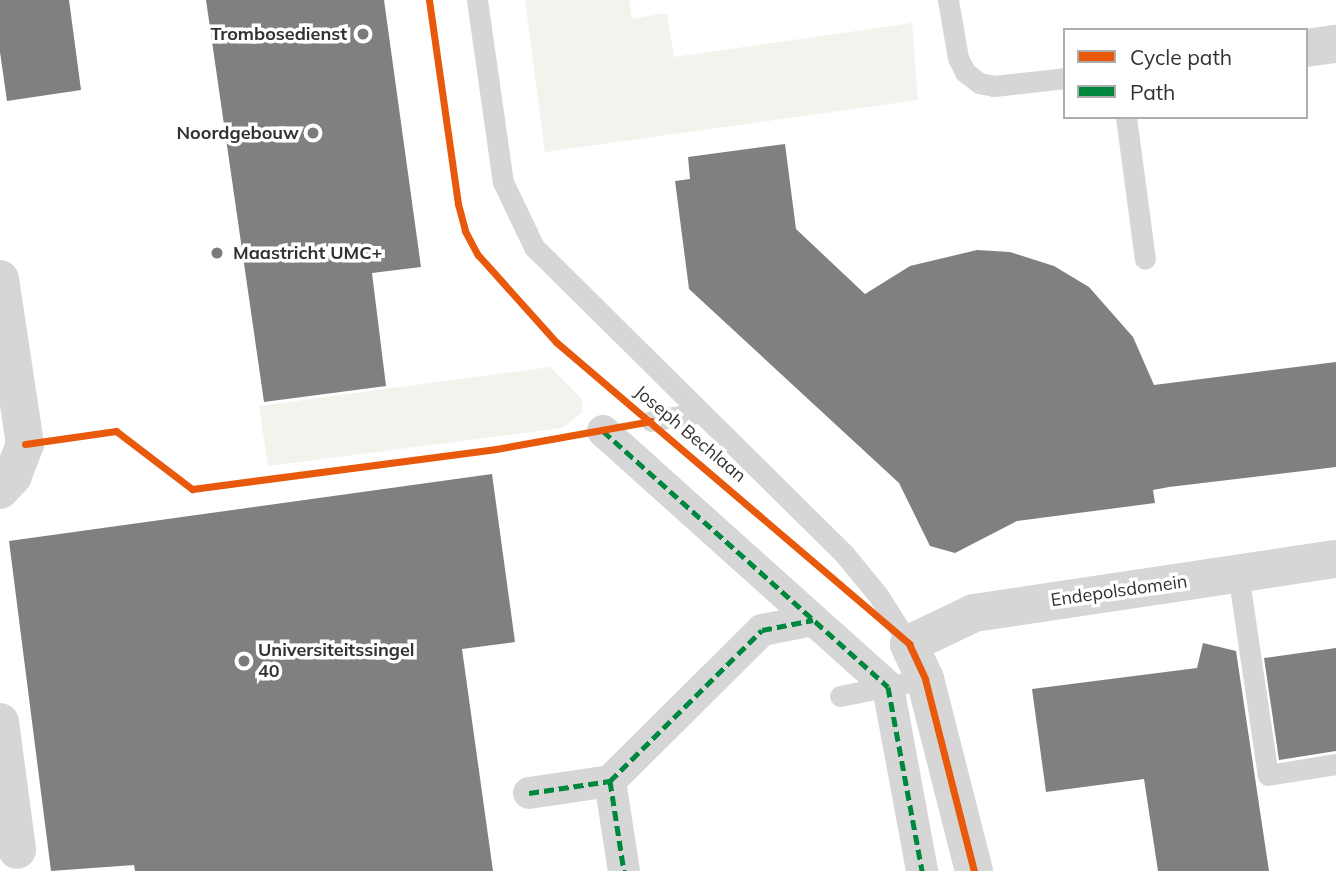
<!DOCTYPE html>
<html>
<head>
<meta charset="utf-8">
<style>
	body { margin:0 }
	#map { position:relative; width:1336px; height:871px; overflow:hidden; background:#fff; font-family:Mulish,sans-serif }
	div>[style] { position:absolute }
	[style*='--x'] { left:calc(var(--x)*1px); top:calc(var(--y)*1px); width:calc(var(--w)*1px); rotate:calc(var(--a)*1deg) }
	.green>* { inset:0; background:#f1f3ec }
	.building>* { inset:0; background:#808080 }
	.service>* { height:21px; margin:-10.5px; padding:0 10.5px; transform-origin:10.5px; border-radius:10.5px; background:#d6d6d6 }
	.pedestrian>* { height:32px; margin:-16px; padding:0 16px; transform-origin:16px; border-radius:16px; background:#d6d6d6 }
	.minor>* { height:38px; margin:-19px; padding:0 19px; transform-origin:19px; border-radius:19px; background:#d6d6d6 }
	.quiet>* { height:5px; margin-top:-2.5px; transform-origin:0; background:repeating-linear-gradient(90deg,#00873e 0 10px,transparent 0 15px) }
	.cycleway>* { height:7px; margin:-3.5px; padding:0 3.5px; transform-origin:3.5px; border-radius:3.5px; background:#e8590c }
	.dots>* { width:19px; height:19px; translate:-50% -50%; box-sizing:border-box; border:4px solid #fff; border-radius:50% }
	span { translate:-50% -50%; white-space:nowrap; text-align:center; line-height:1.15; -webkit-text-stroke:7px #fff; paint-order:stroke }
	.poi-label { font-size:18px; color:#323232; font-weight:700 }
	.right { translate:-100% -50%; text-align:right }
	.left { translate:0 -50%; text-align:left }
	.street-label { font-size:18px; color:#323232 }
	.legend { position:absolute; left:1063px; top:28px; width:245px; height:91px; box-sizing:border-box; background:#fff; border:2px solid #adadad; margin:0; padding:9px 12px; list-style:none; font-size:21px; color:#323232 }
	.legend li { display:flex; align-items:center; gap:14px; height:35px }
	.legend b { width:35px; border:2px solid #adadad }
</style>
</head>
<body>
<div id="map">
	<div class="green">
		<i style="clip-path:polygon(525px 0,629px 0,632px 19px,667px 13px,674px 57px,912px 23px,918px 100px,545px 152px)"></i>
		<i style="clip-path:polygon(550px 367px,581px 398px,583px 412px,562px 428px,268px 466px,259px 406px)"></i>
	</div>
	<div class="building">
		<i style="clip-path:polygon(0 0,69px 0,81px 90px,7px 101px,0 52px)"></i>
		<i style="clip-path:polygon(206px 0,384px 0,421px 267px,372px 273px,386px 386px,264px 402px)"></i>
		<i style="clip-path:polygon(785px 144px,796px 229px,865px 294px,910px 266px,977px 250px,1010px 252px,1054px 266px,1089px 287px,1133px 337px,1154px 385px,1336px 362px,1336px 467px,1169px 487px,1153px 490px,1155px 503px,1017px 521px,955px 553px,930px 546px,899px 483px,689px 289px,675px 181px,690px 179px,688px 157px)"></i>
		<i style="clip-path:polygon(492px 474px,515px 642px,462px 649px,493px 871px,135px 871px,134px 865px,51px 871px,9px 541px)"></i>
		<i style="clip-path:polygon(1203px 643px,1236px 651px,1269px 871px,1158px 871px,1144px 779px,1046px 792px,1032px 689px,1197px 668px)"></i>
		<i style="clip-path:polygon(1336px 648px,1336px 751px,1279px 760px,1264px 658px)"></i>
	</div>
	<div class="service">
		<i style="--x:477;--y:0;--w:184;--a:81.9"></i>
		<i style="--x:503;--y:182;--w:72;--a:64.5"></i>
		<i style="--x:534;--y:247;--w:438;--a:44.7"></i>
		<i style="--x:845;--y:555;--w:52;--a:50.5"></i>
		<i style="--x:878;--y:595;--w:58;--a:57.7"></i>
		<i style="--x:948;--y:0;--w:59;--a:80.2"></i>
		<i style="--x:958;--y:58;--w:16;--a:63"></i>
		<i style="--x:965;--y:72;--w:18;--a:38"></i>
		<i style="--x:979;--y:83;--w:15;--a:11"></i>
		<i style="--x:994;--y:86;--w:71;--a:-6.4"></i>
		<i style="--x:1126;--y:117;--w:143;--a:82.4"></i>
		<i style="--x:651;--y:421;--w:47;--a:-9.9"></i>
		<i style="--x:1238;--y:573;--w:204;--a:81.6"></i>
		<i style="--x:1268;--y:775;--w:69;--a:-9.2"></i>
		<i style="--x:840;--y:696;--w:87;--a:-11.3"></i>
	</div>
	<div class="pedestrian">
		<i style="--x:603;--y:431;--w:383;--a:41.9"></i>
		<i style="--x:888;--y:687;--w:187;--a:79.5"></i>
		<i style="--x:610;--y:781;--w:214;--a:-44.8"></i>
		<i style="--x:762;--y:630;--w:52;--a:-11.1"></i>
		<i style="--x:529;--y:793;--w:82;--a:-8.4"></i>
		<i style="--x:610;--y:781;--w:91;--a:81.2"></i>
	</div>
	<div class="minor">
		<i style="--x:1306;--y:48;--w:30;--a:-8"></i>
		<i style="--x:0;--y:279;--w:167;--a:81.4"></i>
		<i style="--x:25;--y:444;--w:34;--a:111"></i>
		<i style="--x:13;--y:476;--w:19;--a:133"></i>
		<i style="--x:0;--y:722;--w:129;--a:82.4"></i>
		<i style="--x:974;--y:871;--w:198;--a:-104.3"></i>
		<i style="--x:925;--y:679;--w:38;--a:-115"></i>
		<i style="--x:909;--y:644;--w:72;--a:-25.5"></i>
		<i style="--x:974;--y:613;--w:366;--a:-8.5"></i>
	</div>
	<div class="quiet">
		<i style="--x:603;--y:431;--w:383;--a:41.9"></i>
		<i style="--x:888;--y:687;--w:187;--a:79.5"></i>
		<i style="--x:610;--y:781;--w:214;--a:-44.8"></i>
		<i style="--x:762;--y:630;--w:52;--a:-11.1"></i>
		<i style="--x:529;--y:793;--w:82;--a:-8.4"></i>
		<i style="--x:610;--y:781;--w:91;--a:81.2"></i>
	</div>
	<div class="cycleway">
		<i style="--x:429;--y:0;--w:206;--a:81.9"></i>
		<i style="--x:458;--y:204;--w:28;--a:75"></i>
		<i style="--x:465;--y:231;--w:27;--a:62"></i>
		<i style="--x:478;--y:255;--w:117;--a:48.1"></i>
		<i style="--x:556;--y:342;--w:465;--a:40.5"></i>
		<i style="--x:909;--y:644;--w:38;--a:65"></i>
		<i style="--x:925;--y:679;--w:198;--a:75.7"></i>
		<i style="--x:25;--y:444;--w:92;--a:-8.1"></i>
		<i style="--x:116;--y:431;--w:96;--a:37.3"></i>
		<i style="--x:192;--y:489;--w:307;--a:-7.5"></i>
		<i style="--x:496;--y:449;--w:158;--a:-10.2"></i>
	</div>
	<div class="dots">
		<i style="left:363px;top:34px;background:#7a7a7a"></i>
		<i style="left:313px;top:133px;background:#7a7a7a"></i>
		<i style="left:217px;top:253px;background:#7a7a7a"></i>
		<i style="left:244px;top:661px;background:#7a7a7a"></i>
	</div>
	<div class="poi-label">
		<span class="right" style="left:347px;top:34px">Trombosedienst</span>
		<span class="right" style="left:299px;top:133px">Noordgebouw</span>
		<span class="left" style="left:233px;top:253px">Maastricht UMC+</span>
		<span class="left" style="left:258px;top:661px">Universiteitssingel<br>40</span>
	</div>
	<div class="street-label">
		<span style="left:690px;top:434px;rotate:40deg">Joseph Bechlaan</span>
		<span style="left:1119px;top:591px;rotate:-8deg">Endepolsdomein</span>
	</div>
	<ul class="legend">
	<li><b style="height:9px;background:#e8590c"></b>Cycle path</li>
	<li><b style="height:9px;background:#00873e"></b>Path</li>
	</ul>
</div>
</body>
</html>
